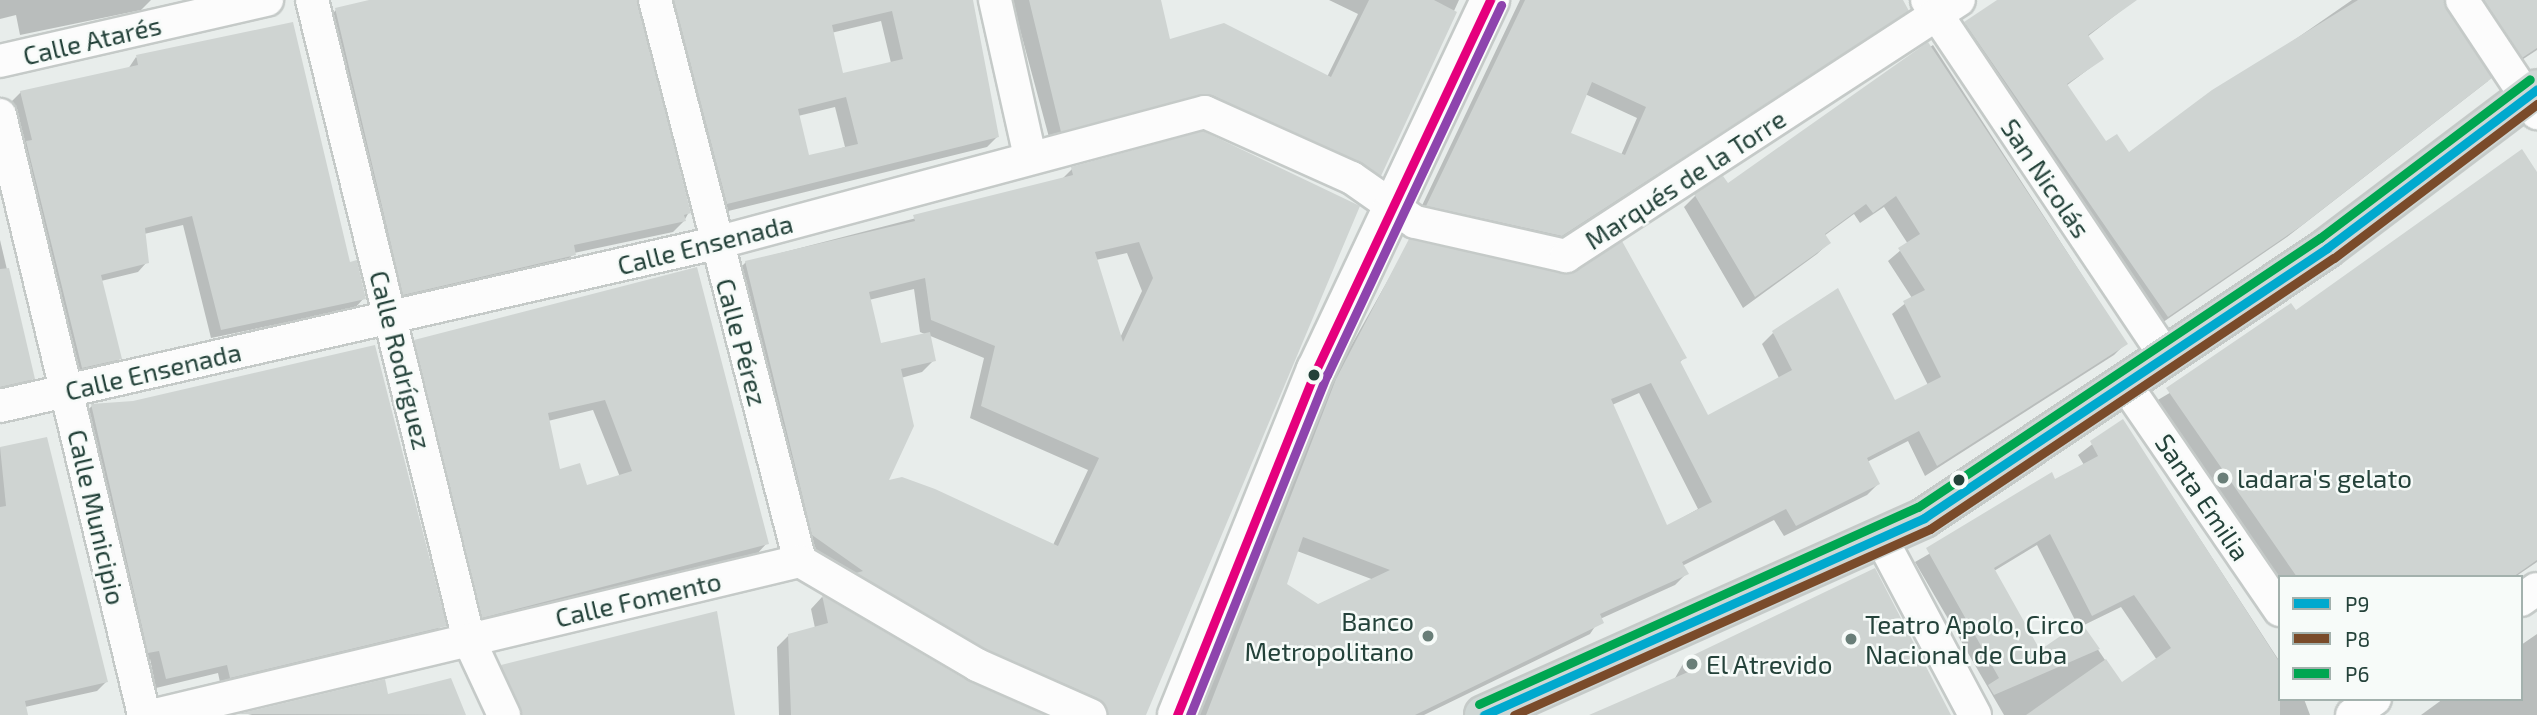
<!DOCTYPE html>
<html>
<head>
<meta charset="utf-8">
<style>
	body { margin:0 }
	#map { position:relative; width:2537px; height:715px; overflow:hidden; background:#e8edeb; font-family:"Exo 2",sans-serif }
	div>[style] { position:absolute }
	[style*='--x'] { left:calc(var(--x)*1px); top:calc(var(--y)*1px); width:calc(var(--w)*1px); rotate:calc(var(--a)*1deg) }
	.shadow>* { inset:0; background:#0003 }
	.building>* { inset:0; background:#cfd4d2 }
	.roads { filter:drop-shadow(2px 0 #c5cac8) drop-shadow(-2px 0 #c5cac8) drop-shadow(0 2px #c5cac8) drop-shadow(0 -2px #c5cac8) }
	.street>* { height:32px; margin:-16px; padding:0 16px; transform-origin:16px; border-radius:16px; background:#fcfcfc }
	.secondary>* { height:38px; margin:-19px; padding:0 19px; transform-origin:19px; border-radius:19px; background:#fcfcfc }
	.primary>* { height:38px; margin:-19px; padding:0 19px; transform-origin:19px; border-radius:19px; background:#cfd7d5 }
	.bus-1>* { height:9px; margin:-4.5px; padding:0 4.5px; transform-origin:4.5px; border-radius:4.5px; background:#00a9ce }
	.bus-2>* { height:9px; margin:-4.5px; padding:0 4.5px; transform-origin:4.5px; border-radius:4.5px; background:#7a4b2a }
	.bus-3>* { height:9px; margin:-4.5px; padding:0 4.5px; transform-origin:4.5px; border-radius:4.5px; background:#00a651 }
	.bus-4>* { height:9px; margin:-4.5px; padding:0 4.5px; transform-origin:4.5px; border-radius:4.5px; background:#e5007d }
	.bus-5>* { height:9px; margin:-4.5px; padding:0 4.5px; transform-origin:4.5px; border-radius:4.5px; background:#8e44ad }
	.dots>* { width:19px; height:19px; translate:-50% -50%; box-sizing:border-box; border:4px solid #f7fbf9; border-radius:50% }
	span { translate:-50% -50%; white-space:nowrap; text-align:center; line-height:1.15; -webkit-text-stroke:5px #f7fbf9; paint-order:stroke }
	.street-label { font-size:26px; color:#24423a }
	.poi-label { font-size:26px; color:#24423a }
	.left { translate:0 -50%; text-align:left }
	.right { translate:-100% -50%; text-align:right }
	.legend { position:absolute; left:2278px; top:575px; width:245px; height:126px; box-sizing:border-box; background:#f7fbf9; border:2px solid #a3b1ad; margin:0; padding:9px 12px; list-style:none; font-size:21px; color:#24423a }
	.legend li { display:flex; align-items:center; gap:14px; height:35px }
	.legend b { width:35px; border:2px solid #a3b1ad }
</style>
</head>
<body>
<div id="map">
	<div class="shadow">
		<i style="clip-path:polygon(0 0,151px 0,141px 10px,20px 35px,16px 15px,0 19px)"></i>
		<i style="clip-path:polygon(377px 0,638px 0,689px 212px,684px 221px,673px 232px,574px 253px,563px 265px,393px 305px,325px 21px,336px 10px)"></i>
		<i style="clip-path:polygon(evenodd,656px 0,970px 0,998px 136px,987px 147px,716px 214px,656px 0,881px 21px,891px 63px,842px 75px,831px 33px,881px 21px,656px 0,835px 107px,845px 147px,808px 158px,798px 116px,835px 107px)"></i>
		<i style="clip-path:polygon(1012px 0,1160px 0,1168px 41px,1327px 77px,1358px 14px,1329px 0,1459px 0,1379px 175px,1369px 186px,1200px 105px,1050px 141px)"></i>
		<i style="clip-path:polygon(evenodd,1520px 0,1901px 0,1894px 17px,1550px 246px,1417px 216px,1520px 0,1585px 94px,1637px 118px,1621px 155px,1569px 134px,1585px 94px)"></i>
		<i style="clip-path:polygon(2000px 0,2135px 0,2087px 37px,2102px 59px,2066px 86px,2105px 144px,2129px 155px,2352px 0,2447px 0,2445px 10px,2488px 81px,2287px 237px,2156px 327px,1954px 34px)"></i>
		<i style="clip-path:polygon(2465px 0,2537px 0,2537px 50px,2511px 67px)"></i>
		<i style="clip-path:polygon(evenodd,1933px 45px,2126px 343px,2114px 355px,1925px 476px,1908px 441px,1867px 462px,1878px 484px,1867px 495px,1784px 536px,1774px 520px,1682px 566px,1686px 574px,1675px 585px,1600px 619px,1590px 634px,1424px 715px,1199px 715px,1325px 392px,1410px 241px,1685px 357px,1679px 363px,1707px 418px,1779px 378px,1762px 344px,1773px 333px,1894px 403px,1928px 385px,1892px 314px,1912px 298px,1888px 261px,1908px 244px,1884px 207px,1860px 223px,1854px 214px,1824px 236px,1829px 243px,1817px 254px,1743px 308px,1684px 207px,1695px 196px,1728px 185px,1933px 45px,1639px 393px,1698px 509px,1666px 527px,1612px 405px,1639px 393px,1933px 45px,1297px 551px,1374px 580px,1318px 606px,1285px 585px,1297px 551px)"></i>
		<i style="clip-path:polygon(136px 57px,349px 264px,364px 298px,355px 308px,211px 338px,183px 225px,144px 234px,147px 262px,138px 272px,101px 281px,120px 358px,111px 368px,73px 377px,11px 102px,21px 92px,128px 69px)"></i>
		<i style="clip-path:polygon(evenodd,1203px 133px,1145px 715px,1089px 715px,801px 547px,734px 274px,746px 262px,1060px 181px,1072px 169px,1203px 133px,1127px 253px,1142px 291px,1120px 338px,1096px 260px,1127px 253px,1203px 133px,914px 289px,920px 332px,927px 335px,880px 345px,869px 300px,914px 289px,1203px 133px,928px 335px,984px 358px,970px 418px,1088px 470px,1053px 545px,886px 482px,901px 378px,922px 372px,934px 360px,928px 335px)"></i>
		<i style="clip-path:polygon(2537px 177px,2537px 562px,2515px 577px,2280px 577px,2280px 582px,2156px 401px)"></i>
		<i style="clip-path:polygon(0 240px,33px 379px,0 394px)"></i>
		<i style="clip-path:polygon(evenodd,696px 269px,767px 543px,756px 555px,471px 628px,404px 353px,415px 342px,696px 269px,593px 410px,620px 477px,585px 487px,559px 471px,548px 421px,593px 410px)"></i>
		<i style="clip-path:polygon(92px 406px,440px 627px,431px 637px,221px 687px,218px 673px,156px 688px,150px 659px,139px 662px,82px 415px)"></i>
		<i style="clip-path:polygon(evenodd,2123px 421px,2280px 662px,2280px 699px,2304px 699px,2310px 715px,2004px 715px,1915px 562px,2084px 465px,2078px 455px,2123px 421px,2037px 545px,2078px 626px,2040px 652px,1994px 571px,2037px 545px,2123px 421px,2121px 607px,2157px 660px,2122px 685px,2082px 626px,2121px 607px)"></i>
		<i style="clip-path:polygon(45px 439px,106px 682px,97px 691px,25px 707px,27px 715px,0 715px,0 448px)"></i>
		<i style="clip-path:polygon(822px 597px,967px 682px,1040px 715px,779px 715px,777px 647px,789px 635px,815px 628px,811px 609px)"></i>
		<i style="clip-path:polygon(2537px 634px,2537px 715px,2421px 715px,2443px 699px,2521px 699px,2521px 645px)"></i>
		<i style="clip-path:polygon(1684px 662px,1947px 715px,1591px 715px,1674px 680px)"></i>
		<i style="clip-path:polygon(502px 666px,734px 715px,508px 715px,491px 677px)"></i>
		<i style="clip-path:polygon(450px 680px,464px 715px,248px 715px,383px 681px,387px 696px)"></i>
	</div>
	<div class="building">
		<i style="clip-path:polygon(369px 0,637px 0,691px 213px,684px 215px,686px 221px,574px 245px,576px 255px,403px 295px,335px 8px)"></i>
		<i style="clip-path:polygon(evenodd,674px 0,973px 0,999px 137px,727px 204px,674px 0,892px 11px,903px 59px,843px 73px,832px 25px,892px 11px,674px 0,846px 97px,858px 144px,809px 155px,798px 109px,846px 97px)"></i>
		<i style="clip-path:polygon(1029px 0,1161px 0,1170px 39px,1224px 23px,1331px 77px,1369px 0,1434px 0,1457px 12px,1381px 176px,1212px 95px,1061px 132px)"></i>
		<i style="clip-path:polygon(evenodd,1525px 0,1903px 0,1909px 11px,1562px 236px,1426px 206px,1525px 0,1592px 82px,1646px 107px,1625px 155px,1571px 133px,1592px 82px)"></i>
		<i style="clip-path:polygon(1997px 0,2137px 0,2088px 35px,2104px 59px,2067px 84px,2106px 141px,2117px 134px,2129px 152px,2212px 90px,2358px 0,2444px 0,2492px 78px,2301px 226px,2168px 317px,1964px 22px)"></i>
		<i style="clip-path:polygon(2484px 0,2537px 0,2537px 48px,2522px 58px)"></i>
		<i style="clip-path:polygon(293px 22px,350px 262px,357px 260px,366px 299px,221px 330px,192px 216px,145px 228px,149px 263px,101px 275px,122px 359px,82px 368px,26px 141px,32px 140px,20px 91px,138px 65px,136px 55px)"></i>
		<i style="clip-path:polygon(evenodd,1928px 42px,2128px 344px,1937px 466px,1919px 431px,1867px 458px,1880px 484px,1796px 526px,1786px 509px,1682px 562px,1689px 574px,1600px 614px,1604px 623px,1415px 715px,1206px 715px,1336px 379px,1409px 239px,1569px 274px,1622px 241px,1687px 358px,1680px 361px,1708px 415px,1792px 370px,1772px 331px,1838px 288px,1895px 400px,1941px 377px,1903px 301px,1925px 290px,1898px 248px,1920px 234px,1896px 196px,1873px 213px,1866px 204px,1825px 234px,1831px 243px,1755px 297px,1694px 194px,1723px 176px,1728px 183px,1928px 42px,1651px 383px,1712px 502px,1667px 525px,1611px 399px,1651px 383px,1928px 42px,1303px 537px,1390px 570px,1318px 604px,1287px 584px,1303px 537px)"></i>
		<i style="clip-path:polygon(evenodd,1203px 131px,1360px 206px,1146px 715px,1108px 715px,1097px 698px,985px 649px,856px 573px,863px 571px,812px 535px,745px 261px,915px 221px,913px 215px,1073px 175px,1071px 167px,1203px 131px,1139px 242px,1153px 278px,1123px 342px,1095px 252px,1139px 242px,1203px 131px,925px 278px,931px 320px,995px 346px,981px 406px,1099px 458px,1058px 546px,935px 489px,902px 477px,889px 480px,914px 426px,901px 369px,936px 361px,930px 332px,881px 343px,869px 292px,925px 278px)"></i>
		<i style="clip-path:polygon(2522px 149px,2537px 172px,2537px 560px,2513px 577px,2297px 577px,2166px 388px,2291px 303px,2296px 310px)"></i>
		<i style="clip-path:polygon(evenodd,697px 267px,769px 544px,482px 618px,414px 340px,697px 267px,605px 400px,632px 471px,587px 485px,580px 463px,560px 469px,548px 413px,605px 400px)"></i>
		<i style="clip-path:polygon(9px 268px,35px 379px,0 387px,0 269px)"></i>
		<i style="clip-path:polygon(375px 345px,447px 626px,230px 678px,227px 665px,166px 679px,159px 651px,148px 653px,91px 404px,133px 401px)"></i>
		<i style="clip-path:polygon(2123px 419px,2280px 663px,2280px 715px,2026px 715px,2106px 659px,2122px 682px,2171px 648px,2134px 595px,2092px 616px,2050px 534px,1994px 568px,2040px 650px,2081px 622px,2100px 649px,1994px 695px,1988px 685px,1999px 678px,1926px 548px,2052px 472px,2055px 479px,2098px 456px,2090px 441px)"></i>
		<i style="clip-path:polygon(47px 437px,108px 682px,25px 701px,28px 715px,0 715px,0 507px,6px 506px,0 447px)"></i>
		<i style="clip-path:polygon(1875px 568px,1951px 715px,1589px 715px,1688px 672px,1683px 660px)"></i>
		<i style="clip-path:polygon(822px 595px,968px 681px,1045px 715px,791px 715px,788px 634px,828px 623px)"></i>
		<i style="clip-path:polygon(717px 611px,735px 715px,522px 715px,501px 665px)"></i>
		<i style="clip-path:polygon(451px 678px,466px 715px,238px 714px,385px 679px,388px 694px)"></i>
	</div>
	<div class="roads">
		<div class="street">
			<i style="--x:312;--y:0;--w:659;--a:76.22"></i>
			<i style="--x:469;--y:640;--w:83;--a:65"></i>
			<i style="--x:655;--y:0;--w:579;--a:75.51"></i>
			<i style="--x:995;--y:0;--w:161;--a:77.4"></i>
			<i style="--x:1927;--y:0;--w:428;--a:56.2"></i>
			<i style="--x:2462;--y:0;--w:136;--a:56.4"></i>
			<i style="--x:0;--y:61;--w:274;--a:-12.9"></i>
			<i style="--x:0;--y:115;--w:617;--a:76.5"></i>
			<i style="--x:2125;--y:384;--w:274;--a:55.6"></i>
			<i style="--x:0;--y:406;--w:734;--a:-12.83"></i>
			<i style="--x:716;--y:243;--w:506;--a:-15"></i>
			<i style="--x:1205;--y:112;--w:161;--a:24.2"></i>
			<i style="--x:1352;--y:178;--w:77;--a:34.9"></i>
			<i style="--x:1415;--y:222;--w:155;--a:12.7"></i>
			<i style="--x:1566;--y:256;--w:469;--a:-33.1"></i>
			<i style="--x:1883;--y:542;--w:196;--a:62"></i>
			<i style="--x:2521;--y:600;--w:19;--a:-35"></i>
			<i style="--x:155;--y:715;--w:663;--a:-13.43"></i>
			<i style="--x:800;--y:561;--w:205;--a:30.4"></i>
			<i style="--x:977;--y:665;--w:124;--a:23.9"></i>
			<i style="--x:2352;--y:715;--w:28;--a:-35"></i>
		</div>
		<div class="secondary">
			<i style="--x:1177;--y:715;--w:372;--a:-68.1"></i>
			<i style="--x:1316;--y:370;--w:409;--a:-64.8"></i>
		</div>
		<div class="primary">
			<i style="--x:1484;--y:715;--w:482;--a:-24.1"></i>
			<i style="--x:1924;--y:518;--w:485;--a:-33.8"></i>
			<i style="--x:2327;--y:248;--w:263;--a:-37.1"></i>
		</div>
	</div>
	<div class="bus-1">
		<i style="--x:1484;--y:715;--w:482;--a:-24.1"></i>
		<i style="--x:1924;--y:518;--w:485;--a:-33.8"></i>
		<i style="--x:2327;--y:248;--w:263;--a:-37.1"></i>
	</div>
	<div class="bus-2">
		<i style="--x:1514;--y:715;--w:456;--a:-24.1"></i>
		<i style="--x:1930;--y:529;--w:486;--a:-33.9"></i>
		<i style="--x:2334;--y:258;--w:255;--a:-37.2"></i>
	</div>
	<div class="bus-3">
		<i style="--x:1479;--y:704;--w:481;--a:-24.2"></i>
		<i style="--x:1918;--y:507;--w:484;--a:-33.8"></i>
		<i style="--x:2320;--y:238;--w:263;--a:-37.1"></i>
	</div>
	<div class="bus-4">
		<i style="--x:1177;--y:715;--w:372;--a:-68.1"></i>
		<i style="--x:1316;--y:370;--w:409;--a:-64.8"></i>
	</div>
	<div class="bus-5">
		<i style="--x:1190;--y:715;--w:367;--a:-68.1"></i>
		<i style="--x:1327;--y:375;--w:409;--a:-64.8"></i>
	</div>
	<div class="dots">
		<i style="left:1314px;top:375px;background:#24423a"></i>
		<i style="left:2223px;top:478px;background:#697e78"></i>
		<i style="left:1959px;top:480px;background:#24423a"></i>
		<i style="left:1428px;top:636px;background:#697e78"></i>
		<i style="left:1851px;top:639px;background:#697e78"></i>
		<i style="left:1692px;top:664px;background:#697e78"></i>
	</div>
	<div class="street-label">
		<span style="left:92px;top:40px;rotate:-13deg">Calle Atarés</span>
		<span style="left:2046px;top:178px;rotate:56deg">San Nicolás</span>
		<span style="left:1685px;top:179px;rotate:-33deg">Marqués de la Torre</span>
		<span style="left:705px;top:244px;rotate:-14deg">Calle Ensenada</span>
		<span style="left:742px;top:342px;rotate:75deg">Calle Pérez</span>
		<span style="left:401px;top:360px;rotate:76deg">Calle Rodríguez</span>
		<span style="left:153px;top:371px;rotate:-13deg">Calle Ensenada</span>
		<span style="left:2203px;top:497px;rotate:56deg">Santa Emilia</span>
		<span style="left:97px;top:517px;rotate:77deg">Calle Municipio</span>
		<span style="left:638px;top:599px;rotate:-13deg">Calle Fomento</span>
	</div>
	<div class="poi-label">
		<span class="left" style="left:2237px;top:478px">ladara's gelato</span>
		<span class="right" style="left:1414px;top:636px">Banco<br>Metropolitano</span>
		<span class="left" style="left:1865px;top:639px">Teatro Apolo, Circo<br>Nacional de Cuba</span>
		<span class="left" style="left:1706px;top:664px">El Atrevido</span>
	</div>
	<ul class="legend">
	<li><b style="height:9px;background:#00a9ce"></b>P9</li>
	<li><b style="height:9px;background:#7a4b2a"></b>P8</li>
	<li><b style="height:9px;background:#00a651"></b>P6</li>
	</ul>
</div>
</body>
</html>
